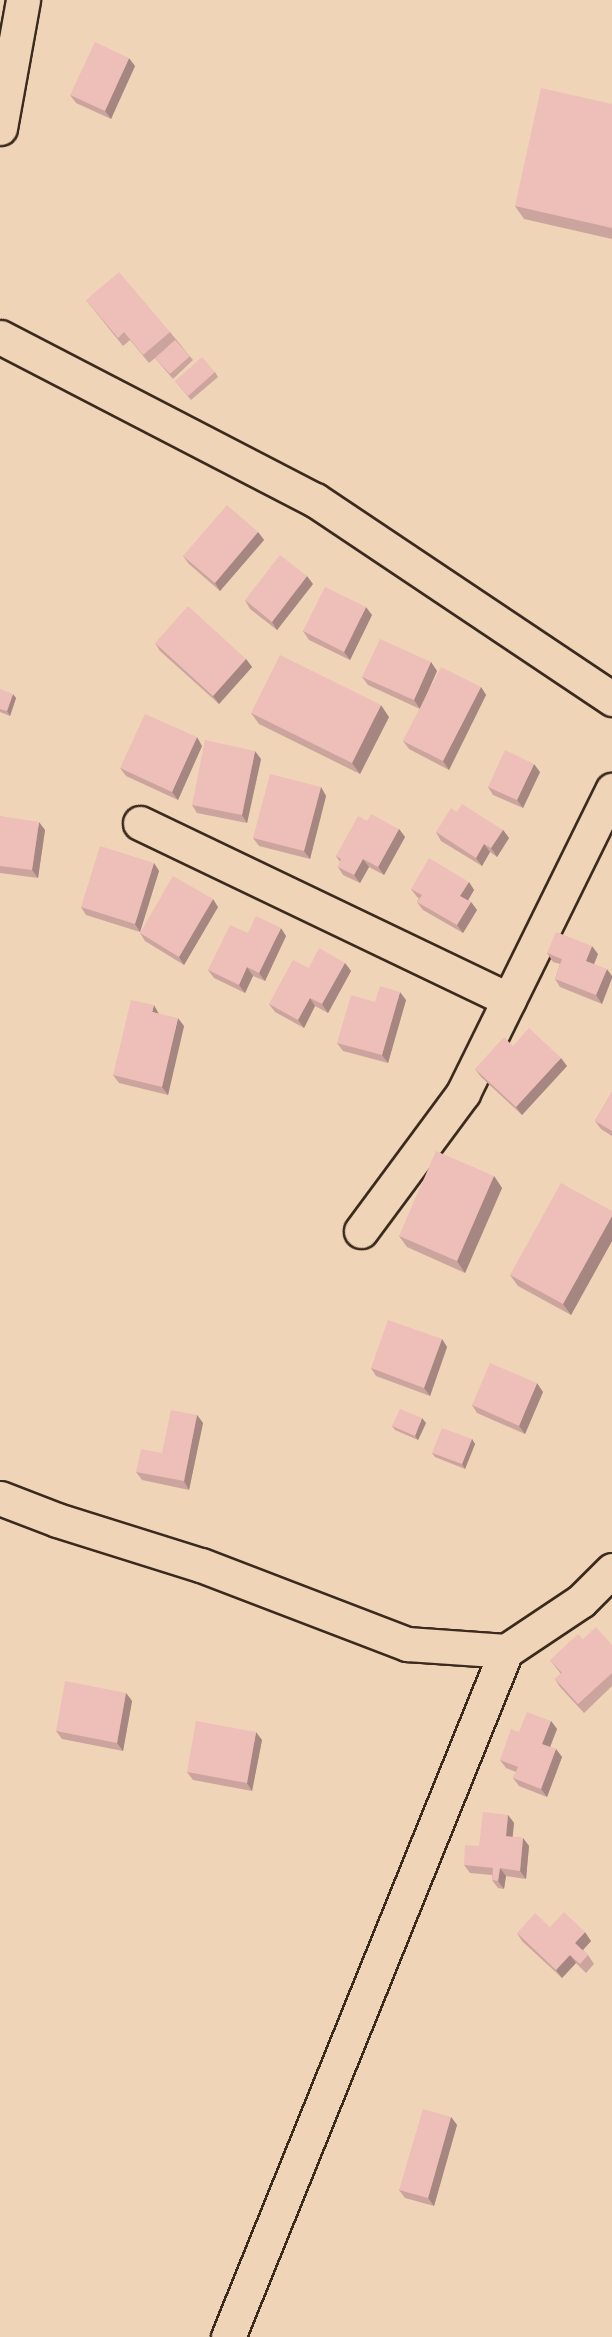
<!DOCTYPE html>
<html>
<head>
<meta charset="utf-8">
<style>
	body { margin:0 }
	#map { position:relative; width:612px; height:2337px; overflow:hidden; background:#f0d4b7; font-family:"Shantell Sans",sans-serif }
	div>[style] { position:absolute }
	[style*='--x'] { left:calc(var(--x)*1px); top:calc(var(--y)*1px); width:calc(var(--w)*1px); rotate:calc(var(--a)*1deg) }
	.roads { filter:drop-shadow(2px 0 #3b2a1e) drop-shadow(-2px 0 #3b2a1e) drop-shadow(0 2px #3b2a1e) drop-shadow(0 -2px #3b2a1e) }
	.minor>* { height:33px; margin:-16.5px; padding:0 16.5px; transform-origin:16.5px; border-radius:16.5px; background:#f0d4b7 }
	.wall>* { inset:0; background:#cca49e }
	.shaded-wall>* { inset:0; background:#a68681 }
	.building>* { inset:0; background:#edbfb8 }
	span { translate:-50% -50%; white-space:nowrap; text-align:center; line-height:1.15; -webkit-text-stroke:5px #f0d4b7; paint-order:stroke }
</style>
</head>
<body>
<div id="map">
	<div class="roads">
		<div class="minor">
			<i style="--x:0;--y:128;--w:130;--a:-79.8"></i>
			<i style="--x:0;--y:337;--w:355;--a:27.4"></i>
			<i style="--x:315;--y:500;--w:358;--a:33.8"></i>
			<i style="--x:140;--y:823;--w:409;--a:25.6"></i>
			<i style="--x:361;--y:1231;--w:172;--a:-53.5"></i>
			<i style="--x:463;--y:1093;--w:338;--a:-63.8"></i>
			<i style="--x:0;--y:1498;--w:61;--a:21.1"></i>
			<i style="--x:57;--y:1520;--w:151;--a:17.4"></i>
			<i style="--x:201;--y:1565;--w:221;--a:21"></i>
			<i style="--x:407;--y:1644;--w:99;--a:4"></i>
			<i style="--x:506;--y:1651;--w:90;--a:-33.7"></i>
			<i style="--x:581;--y:1601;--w:44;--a:-45"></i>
			<i style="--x:228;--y:2337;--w:740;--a:-67.94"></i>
		</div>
	</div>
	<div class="wall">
		<i style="clip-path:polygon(135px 66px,111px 119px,76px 103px,70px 95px)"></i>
		<i style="clip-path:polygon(612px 104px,612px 239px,524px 219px,515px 206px)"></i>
		<i style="clip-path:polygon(86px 300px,170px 332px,193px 360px,173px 379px,155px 358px,166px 349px,149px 363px,130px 340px,123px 346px)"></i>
		<i style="clip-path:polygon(215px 372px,218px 377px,191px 400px,175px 381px)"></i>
		<i style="clip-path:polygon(258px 532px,264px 540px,220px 591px,189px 564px,183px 556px)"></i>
		<i style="clip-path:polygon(313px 584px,277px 630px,250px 609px,245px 600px)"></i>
		<i style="clip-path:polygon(372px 615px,350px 660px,309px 640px,303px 631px)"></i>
		<i style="clip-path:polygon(155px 643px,246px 659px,252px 667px,219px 704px,160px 651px)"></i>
		<i style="clip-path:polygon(431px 662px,437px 671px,423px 703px,481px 687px,486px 695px,449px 770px,409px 749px,403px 741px,420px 709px,368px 685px,362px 677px)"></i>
		<i style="clip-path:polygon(0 689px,16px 698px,10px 716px,0 712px)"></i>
		<i style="clip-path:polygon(251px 713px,389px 717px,360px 774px,259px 724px)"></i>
		<i style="clip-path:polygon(202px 746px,178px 800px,126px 776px,120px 768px)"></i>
		<i style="clip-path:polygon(261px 759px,247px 823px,197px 813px,192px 805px)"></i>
		<i style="clip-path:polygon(540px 772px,523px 808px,493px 795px,488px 787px)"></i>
		<i style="clip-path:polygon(321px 787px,326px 796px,310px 859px,259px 846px,253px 838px)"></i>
		<i style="clip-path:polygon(457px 812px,503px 830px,509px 838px,497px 857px,490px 852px,482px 866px,441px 841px,436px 832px)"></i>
		<i style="clip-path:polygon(0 816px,45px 830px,38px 878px,0 873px)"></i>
		<i style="clip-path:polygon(367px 821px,399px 829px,405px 837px,384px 875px,369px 867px,360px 883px,343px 875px,338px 867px,340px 862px,336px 856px)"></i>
		<i style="clip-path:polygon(154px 863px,159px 871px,140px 932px,86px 915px,81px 907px)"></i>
		<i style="clip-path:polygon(469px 882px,474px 890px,468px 900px,471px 902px,477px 910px,463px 933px,423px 910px,417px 902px,419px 898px,417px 897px,411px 889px)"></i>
		<i style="clip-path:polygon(218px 907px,184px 965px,145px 941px,140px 933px)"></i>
		<i style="clip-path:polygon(248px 933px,286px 936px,265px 981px,253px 976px,245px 993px,214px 978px,208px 970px)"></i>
		<i style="clip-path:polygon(547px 953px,598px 954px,594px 964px,612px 976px,602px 1004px,560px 987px,555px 979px,560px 964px,553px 962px)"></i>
		<i style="clip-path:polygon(345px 963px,351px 971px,328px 1013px,315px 1006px,304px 1028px,275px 1012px,269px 1004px,309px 968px)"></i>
		<i style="clip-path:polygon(406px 1000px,388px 1063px,343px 1051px,337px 1043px,375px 1002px)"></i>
		<i style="clip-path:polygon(184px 1026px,168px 1095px,119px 1083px,113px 1075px)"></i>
		<i style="clip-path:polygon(513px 1046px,567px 1066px,522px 1115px,481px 1077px,475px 1069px)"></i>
		<i style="clip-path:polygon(612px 1092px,612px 1136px,601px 1129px,595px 1121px)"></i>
		<i style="clip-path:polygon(494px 1176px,502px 1188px,465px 1273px,407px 1247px,399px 1236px)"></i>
		<i style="clip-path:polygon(612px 1216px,612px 1241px,571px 1315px,518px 1286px,510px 1275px)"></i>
		<i style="clip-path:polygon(442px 1339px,447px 1347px,430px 1396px,376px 1376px,371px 1368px)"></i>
		<i style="clip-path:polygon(543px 1392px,525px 1434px,477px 1413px,472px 1405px)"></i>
		<i style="clip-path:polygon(197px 1415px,203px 1423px,189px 1490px,142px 1480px,136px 1472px,162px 1453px)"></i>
		<i style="clip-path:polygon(426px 1423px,418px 1440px,395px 1430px,392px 1426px)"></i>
		<i style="clip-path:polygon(472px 1439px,475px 1444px,465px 1469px,435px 1457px,432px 1453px)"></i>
		<i style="clip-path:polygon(612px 1645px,612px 1686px,584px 1713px,560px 1687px,555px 1679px,561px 1674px,550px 1660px)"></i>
		<i style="clip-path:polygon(126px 1693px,132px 1701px,123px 1751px,62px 1739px,56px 1731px)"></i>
		<i style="clip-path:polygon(551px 1721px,557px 1729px,550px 1747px,556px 1749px,562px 1757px,547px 1797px,519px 1786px,513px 1778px,516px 1772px,506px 1768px,500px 1760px,519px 1732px)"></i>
		<i style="clip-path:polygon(262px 1740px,252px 1791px,193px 1780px,187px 1772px)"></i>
		<i style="clip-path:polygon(508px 1815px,514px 1823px,512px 1837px,523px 1838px,529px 1846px,526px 1879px,506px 1876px,504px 1889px,498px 1888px,492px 1880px,492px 1875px,470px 1873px,464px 1865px,479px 1846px)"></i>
		<i style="clip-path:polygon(550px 1927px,591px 1941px,583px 1950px,588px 1955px,594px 1964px,586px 1973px,576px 1963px,562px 1978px,522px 1941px,517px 1933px)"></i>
		<i style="clip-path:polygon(451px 2117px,457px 2125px,434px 2206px,405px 2198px,399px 2190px)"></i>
	</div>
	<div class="shaded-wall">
		<i style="clip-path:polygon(129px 58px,135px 66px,111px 119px,105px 111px)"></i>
		<i style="clip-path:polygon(258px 532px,264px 540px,220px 591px,215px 583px)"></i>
		<i style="clip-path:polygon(307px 576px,313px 584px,277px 630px,272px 622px)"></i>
		<i style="clip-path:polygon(366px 607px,372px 615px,350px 660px,344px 652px)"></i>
		<i style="clip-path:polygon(246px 659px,252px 667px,219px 704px,213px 696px)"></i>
		<i style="clip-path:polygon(431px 662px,437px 671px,420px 709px,414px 700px)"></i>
		<i style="clip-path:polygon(481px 687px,486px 695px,449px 770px,443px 761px)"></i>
		<i style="clip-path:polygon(13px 694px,16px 698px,10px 716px,7px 711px)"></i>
		<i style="clip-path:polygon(381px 705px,389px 717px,360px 774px,352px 763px)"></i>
		<i style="clip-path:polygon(197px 737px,202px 746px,178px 800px,172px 792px)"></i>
		<i style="clip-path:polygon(255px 751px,261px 759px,247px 823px,242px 815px)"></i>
		<i style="clip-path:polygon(534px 764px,540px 772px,523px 808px,517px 800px)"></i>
		<i style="clip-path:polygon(321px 787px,326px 796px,310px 859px,304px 851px)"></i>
		<i style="clip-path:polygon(39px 822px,45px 830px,38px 878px,32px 870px)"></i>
		<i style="clip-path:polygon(399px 829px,405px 837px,384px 875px,378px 867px)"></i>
		<i style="clip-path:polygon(503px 830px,509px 838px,497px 857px,491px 848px)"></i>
		<i style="clip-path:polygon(484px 844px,490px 852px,482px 866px,476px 858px)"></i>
		<i style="clip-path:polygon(363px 859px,369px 867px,360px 883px,354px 875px)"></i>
		<i style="clip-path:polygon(154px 863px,159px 871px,140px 932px,135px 924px)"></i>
		<i style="clip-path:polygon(469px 882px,474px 890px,466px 904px,460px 896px)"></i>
		<i style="clip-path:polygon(213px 899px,218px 907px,184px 965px,179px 957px)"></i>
		<i style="clip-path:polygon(471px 902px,477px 910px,463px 933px,457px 925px)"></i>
		<i style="clip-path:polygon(281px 928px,286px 936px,265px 981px,259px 973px)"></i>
		<i style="clip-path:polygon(592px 946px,598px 954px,592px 969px,586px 961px)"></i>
		<i style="clip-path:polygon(345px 963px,351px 971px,328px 1013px,322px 1004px)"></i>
		<i style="clip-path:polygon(247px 967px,253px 976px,245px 993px,239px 985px)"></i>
		<i style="clip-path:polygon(607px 969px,612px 976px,612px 978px,602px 1004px,596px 995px)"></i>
		<i style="clip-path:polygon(400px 992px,406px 1000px,388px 1063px,382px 1055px)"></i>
		<i style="clip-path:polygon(310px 998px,315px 1006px,304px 1028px,298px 1020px)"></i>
		<i style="clip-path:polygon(154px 1005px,159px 1014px,152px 1012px)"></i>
		<i style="clip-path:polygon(178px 1018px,184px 1026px,168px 1095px,162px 1087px)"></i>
		<i style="clip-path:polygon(561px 1058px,567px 1066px,522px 1115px,516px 1107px)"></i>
		<i style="clip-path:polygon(494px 1176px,502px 1188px,465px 1273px,457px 1261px)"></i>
		<i style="clip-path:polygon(612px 1216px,612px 1241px,571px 1315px,563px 1304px)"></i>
		<i style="clip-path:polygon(442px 1339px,447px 1347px,430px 1396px,424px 1388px)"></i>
		<i style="clip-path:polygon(537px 1383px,543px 1392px,525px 1434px,519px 1426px)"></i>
		<i style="clip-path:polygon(197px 1415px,203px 1423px,189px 1490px,184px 1481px)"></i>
		<i style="clip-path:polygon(422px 1418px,426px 1423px,418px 1440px,415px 1436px)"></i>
		<i style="clip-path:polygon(472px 1439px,475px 1444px,465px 1469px,462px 1464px)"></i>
		<i style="clip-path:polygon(126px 1693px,132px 1701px,123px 1751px,117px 1743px)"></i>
		<i style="clip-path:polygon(551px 1721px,557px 1729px,548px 1752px,542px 1744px)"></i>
		<i style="clip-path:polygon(256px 1732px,262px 1740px,252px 1791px,247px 1783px)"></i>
		<i style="clip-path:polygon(556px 1749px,562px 1757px,547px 1797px,541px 1789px)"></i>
		<i style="clip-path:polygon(508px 1815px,514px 1823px,512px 1844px,506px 1836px)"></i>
		<i style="clip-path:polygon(523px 1838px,529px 1846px,526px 1879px,520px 1871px)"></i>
		<i style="clip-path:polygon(500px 1868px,506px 1876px,504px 1889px,498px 1881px)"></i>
		<i style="clip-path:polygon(585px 1932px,591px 1941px,581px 1952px,575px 1943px)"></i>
		<i style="clip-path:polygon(570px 1955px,576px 1963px,562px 1978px,556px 1970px)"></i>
		<i style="clip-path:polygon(451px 2117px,457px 2125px,434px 2206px,428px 2198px)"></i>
	</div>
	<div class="building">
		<i style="clip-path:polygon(95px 42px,129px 58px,105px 111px,70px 95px)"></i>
		<i style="clip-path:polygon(541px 88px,612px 104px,612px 228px,515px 206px)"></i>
		<i style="clip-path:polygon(119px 272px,170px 332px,143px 355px,124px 332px,118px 338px,86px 300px)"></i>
		<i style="clip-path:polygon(175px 340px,190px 356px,170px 374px,155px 358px)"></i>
		<i style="clip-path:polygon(202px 357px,215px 372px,188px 396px,175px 381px)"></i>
		<i style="clip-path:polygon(227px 505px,258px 532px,215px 583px,183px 556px)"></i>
		<i style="clip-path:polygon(280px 555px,307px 576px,272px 622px,245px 600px)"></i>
		<i style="clip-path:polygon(325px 587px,366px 607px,344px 652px,303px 631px)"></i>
		<i style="clip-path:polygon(188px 606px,246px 659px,213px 696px,155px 643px)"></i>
		<i style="clip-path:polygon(380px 639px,431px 662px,414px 700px,362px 677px)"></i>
		<i style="clip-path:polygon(280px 655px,381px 705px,352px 763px,251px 713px)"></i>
		<i style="clip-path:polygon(441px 667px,481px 687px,443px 761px,403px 741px)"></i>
		<i style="clip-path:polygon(0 689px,13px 694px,7px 711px,0 709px)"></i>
		<i style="clip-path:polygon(145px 714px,197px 737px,172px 792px,120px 768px)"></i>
		<i style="clip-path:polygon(205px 740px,255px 751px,242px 815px,192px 805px)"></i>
		<i style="clip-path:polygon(505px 750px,534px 764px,517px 800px,488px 787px)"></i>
		<i style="clip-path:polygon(270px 774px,321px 787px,304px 851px,253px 838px)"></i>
		<i style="clip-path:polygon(462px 804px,503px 830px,491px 848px,484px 844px,476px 858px,436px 832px,451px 808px,457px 812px)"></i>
		<i style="clip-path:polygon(371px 814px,399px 829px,378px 867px,363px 859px,354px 875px,338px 867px,341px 859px,336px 856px,358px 816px,367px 821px)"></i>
		<i style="clip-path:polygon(0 816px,39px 822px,32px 870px,0 866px)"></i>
		<i style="clip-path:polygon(100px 846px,154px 863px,135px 924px,81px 907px)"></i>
		<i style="clip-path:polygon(429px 858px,469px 882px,460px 896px,471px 902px,457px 925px,417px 902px,422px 895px,411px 889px)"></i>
		<i style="clip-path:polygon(173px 876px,213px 899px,179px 957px,140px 933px)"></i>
		<i style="clip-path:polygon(256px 916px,281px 928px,259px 973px,247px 967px,239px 985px,208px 970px,230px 925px,248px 933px)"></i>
		<i style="clip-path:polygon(556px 932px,592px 946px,586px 961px,607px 969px,596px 995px,555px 979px,562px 959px,547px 953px)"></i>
		<i style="clip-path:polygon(319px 948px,345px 963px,322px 1004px,310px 998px,298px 1020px,269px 1004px,293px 960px,309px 968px)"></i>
		<i style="clip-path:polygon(380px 986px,400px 992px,382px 1055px,337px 1043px,351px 995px,375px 1002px)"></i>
		<i style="clip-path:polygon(131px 1000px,154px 1005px,152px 1012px,178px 1018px,162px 1087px,113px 1075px)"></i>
		<i style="clip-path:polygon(529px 1028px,561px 1058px,516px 1107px,475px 1069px,504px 1037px,513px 1046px)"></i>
		<i style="clip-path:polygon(612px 1092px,612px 1131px,595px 1121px)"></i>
		<i style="clip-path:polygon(436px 1151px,494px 1176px,457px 1261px,399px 1236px)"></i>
		<i style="clip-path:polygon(561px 1183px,612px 1211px,612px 1216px,563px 1304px,510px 1275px)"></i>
		<i style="clip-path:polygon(388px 1320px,442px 1339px,424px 1388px,371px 1368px)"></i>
		<i style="clip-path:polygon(490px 1363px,537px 1383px,519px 1426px,472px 1405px)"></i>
		<i style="clip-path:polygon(400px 1409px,422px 1418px,415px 1436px,392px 1426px)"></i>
		<i style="clip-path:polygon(171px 1410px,197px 1415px,184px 1481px,136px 1472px,141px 1449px,162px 1453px)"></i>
		<i style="clip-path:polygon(442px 1428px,472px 1439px,462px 1464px,432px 1453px)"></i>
		<i style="clip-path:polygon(596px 1627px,612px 1645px,612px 1673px,578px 1704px,555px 1679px,562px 1673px,550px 1660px,578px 1634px,583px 1639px)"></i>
		<i style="clip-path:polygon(65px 1681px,126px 1693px,117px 1743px,56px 1731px)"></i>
		<i style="clip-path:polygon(527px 1712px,551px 1721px,542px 1744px,556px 1749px,541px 1789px,513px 1778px,518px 1767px,500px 1760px,511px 1729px,519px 1732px)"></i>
		<i style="clip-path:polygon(196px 1721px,256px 1732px,247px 1783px,187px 1772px)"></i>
		<i style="clip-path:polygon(483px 1812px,508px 1815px,506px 1836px,523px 1838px,520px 1871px,500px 1868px,498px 1881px,492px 1880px,493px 1868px,464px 1865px,465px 1845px,479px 1846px)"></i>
		<i style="clip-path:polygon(564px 1912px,585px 1932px,575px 1943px,588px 1955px,580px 1964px,570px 1955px,556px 1970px,517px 1933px,535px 1913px,550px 1927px)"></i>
		<i style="clip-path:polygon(423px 2109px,451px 2117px,428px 2198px,399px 2190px)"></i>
	</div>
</div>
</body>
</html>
